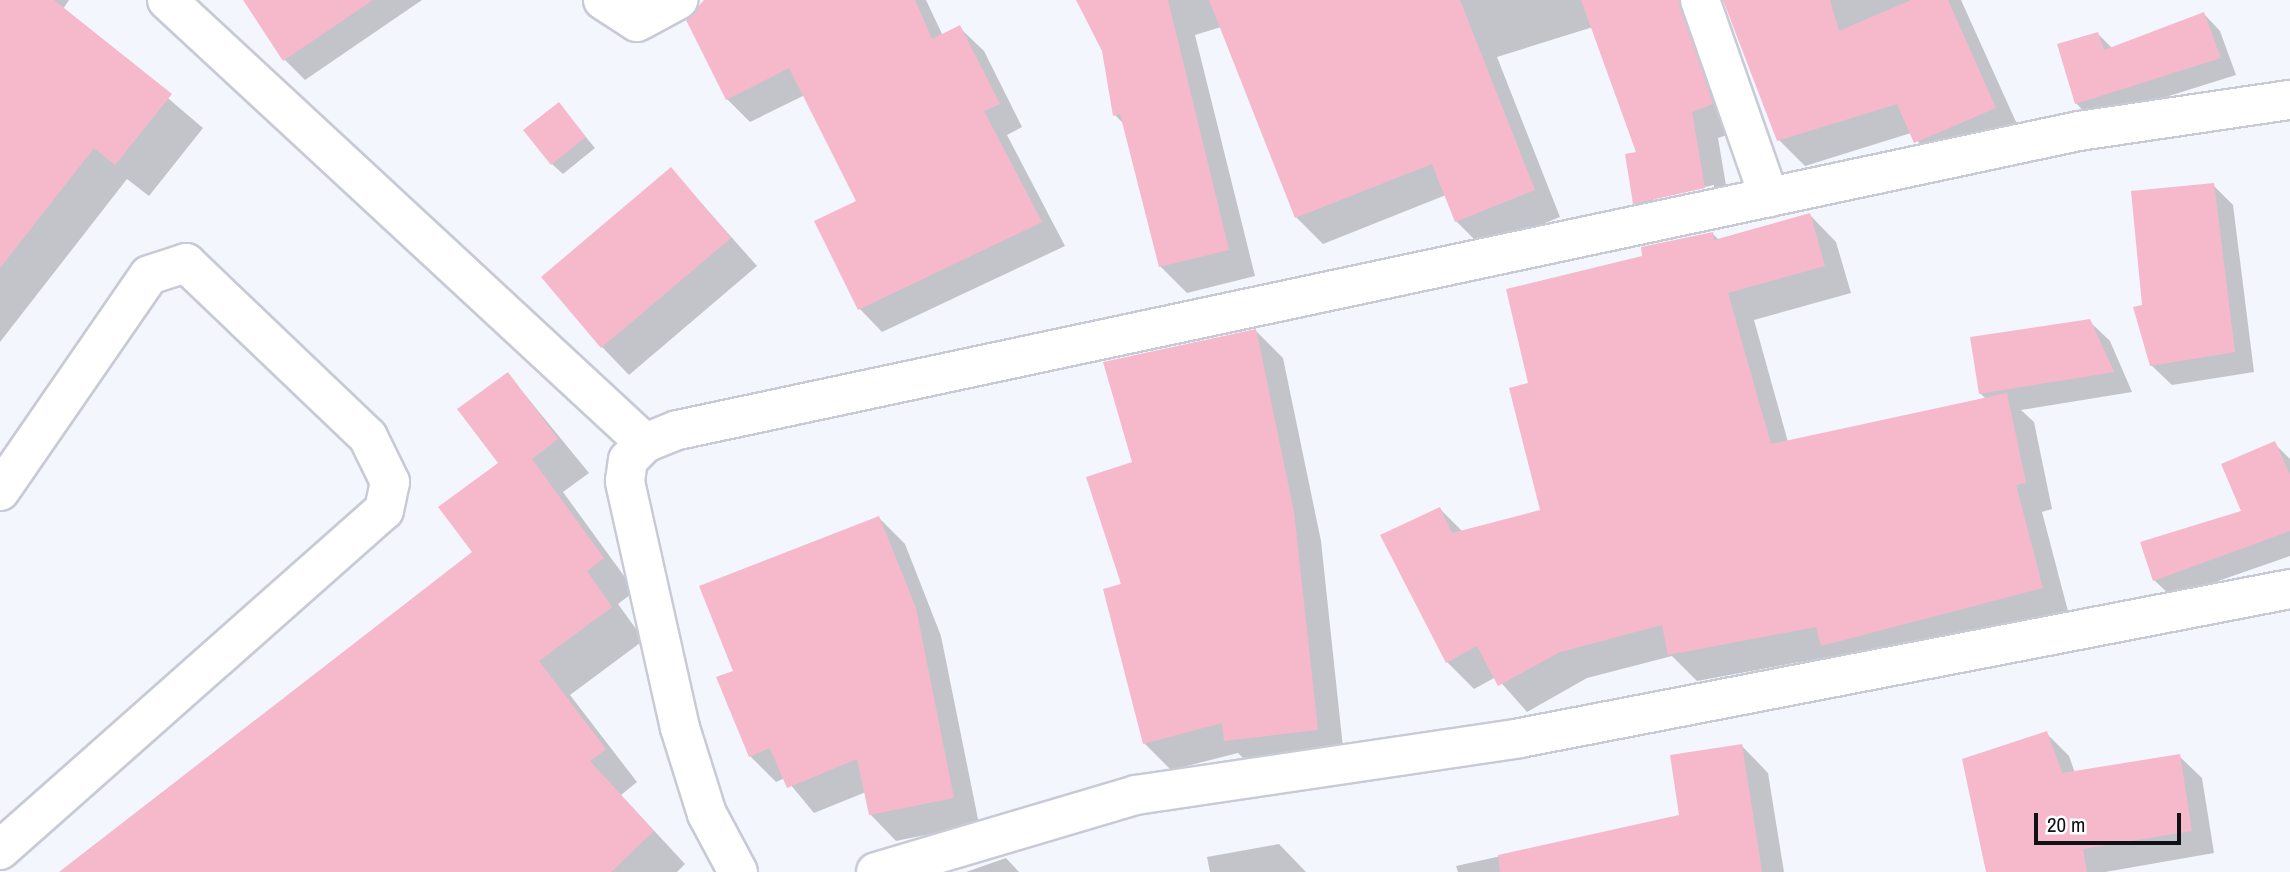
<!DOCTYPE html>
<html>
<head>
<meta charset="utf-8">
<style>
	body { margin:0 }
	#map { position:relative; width:2290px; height:872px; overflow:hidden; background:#f4f6fd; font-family:"Archivo Narrow",sans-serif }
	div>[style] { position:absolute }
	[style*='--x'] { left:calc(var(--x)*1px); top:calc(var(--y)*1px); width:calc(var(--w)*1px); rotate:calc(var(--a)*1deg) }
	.shadow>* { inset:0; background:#0003 }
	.building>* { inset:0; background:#f6b9cc }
	.roads { filter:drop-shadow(2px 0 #c8cad6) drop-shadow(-2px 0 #c8cad6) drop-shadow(0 2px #c8cad6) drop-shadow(0 -2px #c8cad6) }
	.minor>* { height:38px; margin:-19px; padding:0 19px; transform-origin:19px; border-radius:19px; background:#fff }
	span { translate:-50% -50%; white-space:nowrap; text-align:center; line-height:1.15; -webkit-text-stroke:5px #fff; paint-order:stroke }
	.scale { position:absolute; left:2034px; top:813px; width:147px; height:32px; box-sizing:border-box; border:4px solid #101115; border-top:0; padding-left:9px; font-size:21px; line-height:24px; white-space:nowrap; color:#101115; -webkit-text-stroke:5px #fff; paint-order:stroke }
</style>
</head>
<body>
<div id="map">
	<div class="shadow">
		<i style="clip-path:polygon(0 0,69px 0,63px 9px,203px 128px,149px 196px,127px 179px,0 342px)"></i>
		<i style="clip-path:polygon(269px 0,422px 0,305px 80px,285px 60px)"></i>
		<i style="clip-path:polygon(711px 0,926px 0,943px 36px,960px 28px,984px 51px,1022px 127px,1007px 135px,1065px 246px,882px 332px,859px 308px,858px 201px,805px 95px,750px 122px,727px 99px)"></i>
		<i style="clip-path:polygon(evenodd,1079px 0,1648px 0,1681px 14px,1707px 41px,1739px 131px,1718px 138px,1731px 215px,1662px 229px,1635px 203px,1638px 153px,1593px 27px,1497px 57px,1560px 217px,1483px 248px,1456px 221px,1446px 195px,1323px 244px,1296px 217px,1221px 27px,1195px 35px,1255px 276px,1187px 293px,1160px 266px,1124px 124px,1115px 115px,1104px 51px,1079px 0,1714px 185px,1714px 188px,1654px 201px,1654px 198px,1714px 185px)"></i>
		<i style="clip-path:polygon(1725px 0,1961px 0,2021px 133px,1941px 168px,1911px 133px,1805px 166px,1779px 140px)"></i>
		<i style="clip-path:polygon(2204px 14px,2220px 31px,2236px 75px,2092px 120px,2076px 103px,2098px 34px,2113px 49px)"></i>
		<i style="clip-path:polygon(558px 104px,595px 148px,563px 174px,552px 164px)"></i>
		<i style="clip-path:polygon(671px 169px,757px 266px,629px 375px,602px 347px)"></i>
		<i style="clip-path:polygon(2213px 185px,2233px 205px,2254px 372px,2172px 385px,2151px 365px,2144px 306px)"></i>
		<i style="clip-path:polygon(1809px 214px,1836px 242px,1851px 293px,1754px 320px,1788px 442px,1987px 400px,1980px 393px,2089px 321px,2110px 341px,2132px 392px,2021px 410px,2034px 422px,2052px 509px,2042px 512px,2069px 615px,1850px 672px,1833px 656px,1697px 681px,1672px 656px,1587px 678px,1527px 712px,1496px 677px,1474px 689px,1447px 662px,1382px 536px,1440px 509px,1463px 532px,1542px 511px,1530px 385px,1644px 257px,1712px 233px,1719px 240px)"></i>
		<i style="clip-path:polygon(1256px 331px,1283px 358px,1321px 541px,1344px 757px,1253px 768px,1238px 753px,1171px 770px,1144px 743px,1123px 586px,1134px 463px)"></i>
		<i style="clip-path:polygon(508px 374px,589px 473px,563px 492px,635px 591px,618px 604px,644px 640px,570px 695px,637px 782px,621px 795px,685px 864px,677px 872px,61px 872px,474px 552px,500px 463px)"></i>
		<i style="clip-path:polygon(2274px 443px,2290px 459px,2290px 556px,2172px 597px,2154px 580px,2244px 512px)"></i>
		<i style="clip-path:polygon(879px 518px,905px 544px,941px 636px,979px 824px,896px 841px,870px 814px,866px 792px,814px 813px,785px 778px,776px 782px,750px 756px,735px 672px)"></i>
		<i style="clip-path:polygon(2046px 733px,2069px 756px,2075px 773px,2179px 756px,2202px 778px,2214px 853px,2105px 872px,1988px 872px)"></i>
		<i style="clip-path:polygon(1742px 746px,1768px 773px,1784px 872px,1458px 872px,1456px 866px,1681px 816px)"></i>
		<i style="clip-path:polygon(1279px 844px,1306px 872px,1210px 872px,1207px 857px)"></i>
		<i style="clip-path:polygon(1006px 858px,1019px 872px,966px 872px)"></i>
	</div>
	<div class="building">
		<i style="clip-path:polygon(0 0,54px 0,172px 94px,115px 165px,94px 148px,0 268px)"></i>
		<i style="clip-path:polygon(243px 0,373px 0,283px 61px)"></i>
		<i style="clip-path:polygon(915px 0,932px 39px,960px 25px,1000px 104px,984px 111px,1042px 222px,858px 310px,814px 221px,856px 201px,789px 68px,726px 100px,686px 20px,704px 0)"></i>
		<i style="clip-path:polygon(1076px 0,1168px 0,1229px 250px,1159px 267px,1120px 114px,1113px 116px,1102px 51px)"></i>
		<i style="clip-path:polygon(1209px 0,1460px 0,1535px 190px,1455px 222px,1432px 164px,1295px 218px)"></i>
		<i style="clip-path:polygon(1581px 0,1679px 0,1713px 104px,1692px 112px,1705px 188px,1633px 204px,1625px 154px,1636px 152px)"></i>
		<i style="clip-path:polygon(1723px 0,1830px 0,1839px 31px,1911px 0,1948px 0,1996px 108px,1914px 143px,1897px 104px,1777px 141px)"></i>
		<i style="clip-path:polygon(2204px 12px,2221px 58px,2075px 104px,2057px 44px,2098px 32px,2104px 50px)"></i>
		<i style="clip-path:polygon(559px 102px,586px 137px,551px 165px,523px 130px)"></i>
		<i style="clip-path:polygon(671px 167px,731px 238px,601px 348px,541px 277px)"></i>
		<i style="clip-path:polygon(2214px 183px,2235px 352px,2150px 366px,2133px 307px,2142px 305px,2131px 191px)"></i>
		<i style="clip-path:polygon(1810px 213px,1825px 266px,1728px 293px,1771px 444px,2007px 393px,2026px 483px,2016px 485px,2043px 588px,1821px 646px,1816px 627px,1668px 655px,1662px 625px,1560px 652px,1498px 686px,1477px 646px,1446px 663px,1380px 535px,1440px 507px,1452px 533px,1540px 510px,1509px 388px,1528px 383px,1506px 289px,1642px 256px,1641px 247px,1713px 232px,1714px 240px)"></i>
		<i style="clip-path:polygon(2090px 319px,2114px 372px,1979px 394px,1970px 337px)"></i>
		<i style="clip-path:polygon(1256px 329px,1294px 512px,1318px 730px,1224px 741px,1222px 723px,1143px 744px,1103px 589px,1121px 584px,1086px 477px,1132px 462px,1103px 362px)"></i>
		<i style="clip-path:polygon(508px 372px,558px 439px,532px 459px,604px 558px,587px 571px,612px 607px,539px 661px,606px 749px,590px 761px,654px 831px,611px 872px,59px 872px,472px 552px,438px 507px,498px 463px,457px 409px)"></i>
		<i style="clip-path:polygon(2275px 441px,2290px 475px,2290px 531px,2153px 581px,2140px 542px,2241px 511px,2221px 464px)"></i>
		<i style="clip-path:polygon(879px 516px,916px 608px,954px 798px,869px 815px,857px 759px,787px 788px,770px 748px,749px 757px,716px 677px,733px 671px,699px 586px)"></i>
		<i style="clip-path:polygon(2047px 731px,2062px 773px,2180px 754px,2192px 831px,2083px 849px,2087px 872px,1986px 872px,1962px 759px)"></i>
		<i style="clip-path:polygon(1742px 744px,1762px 872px,1500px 872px,1498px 855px,1679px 815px,1670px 755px)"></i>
	</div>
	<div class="roads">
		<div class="minor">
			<i style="--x:167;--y:0;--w:652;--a:42.82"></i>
			<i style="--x:603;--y:0;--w:40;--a:32.9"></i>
			<i style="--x:637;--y:22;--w:47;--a:-28.2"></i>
			<i style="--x:1700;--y:0;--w:209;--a:70.7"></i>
			<i style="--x:0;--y:491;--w:262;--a:-55.4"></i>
			<i style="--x:149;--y:275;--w:39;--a:-18"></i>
			<i style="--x:186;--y:263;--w:252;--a:43.7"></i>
			<i style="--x:368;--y:437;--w:50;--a:63.9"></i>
			<i style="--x:390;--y:482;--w:29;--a:102"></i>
			<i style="--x:384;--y:510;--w:513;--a:138.48"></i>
			<i style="--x:738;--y:872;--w:66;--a:-118.1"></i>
			<i style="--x:707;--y:814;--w:90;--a:-107.4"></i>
			<i style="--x:680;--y:728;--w:253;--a:-102.6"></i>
			<i style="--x:625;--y:481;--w:21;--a:-82"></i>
			<i style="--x:628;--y:460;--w:24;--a:-45"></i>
			<i style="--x:645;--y:443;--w:35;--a:-22"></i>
			<i style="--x:678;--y:430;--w:1433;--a:-12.05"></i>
			<i style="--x:2079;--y:131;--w:213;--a:-8.4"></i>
			<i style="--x:876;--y:872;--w:271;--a:-16.5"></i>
			<i style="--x:1136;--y:795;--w:388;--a:-8.4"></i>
			<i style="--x:1520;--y:738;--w:784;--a:-10.95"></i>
		</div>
	</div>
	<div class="scale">20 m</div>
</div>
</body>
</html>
